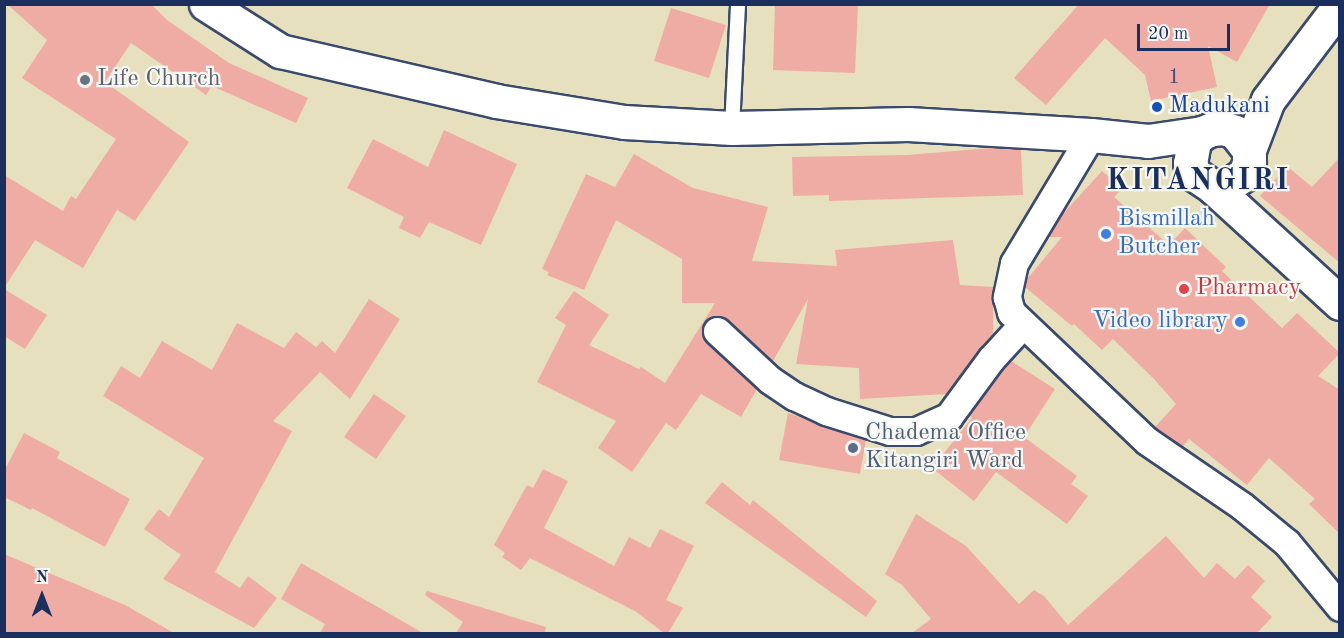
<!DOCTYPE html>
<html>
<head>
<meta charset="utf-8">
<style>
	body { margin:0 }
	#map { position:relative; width:1344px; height:638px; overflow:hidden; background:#e7e0be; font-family:"Old Standard TT",serif }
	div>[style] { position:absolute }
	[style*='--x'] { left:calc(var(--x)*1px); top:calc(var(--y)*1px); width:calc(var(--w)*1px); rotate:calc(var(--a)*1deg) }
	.building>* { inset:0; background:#efaca4 }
	.roads { filter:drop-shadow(2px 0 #3a4a6c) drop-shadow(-2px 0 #3a4a6c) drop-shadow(0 2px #3a4a6c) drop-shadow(0 -2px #3a4a6c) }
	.lane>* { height:14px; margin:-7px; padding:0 7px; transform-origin:7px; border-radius:7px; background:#fff }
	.street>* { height:27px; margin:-13.5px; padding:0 13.5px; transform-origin:13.5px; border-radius:13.5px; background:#fff }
	.secondary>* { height:33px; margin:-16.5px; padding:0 16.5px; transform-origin:16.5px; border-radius:16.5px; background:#fff }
	.dots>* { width:16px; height:16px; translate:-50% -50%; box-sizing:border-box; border:3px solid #f6f6f2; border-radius:50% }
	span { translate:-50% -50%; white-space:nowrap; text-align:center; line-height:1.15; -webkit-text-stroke:4.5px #f6f6f2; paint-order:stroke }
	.number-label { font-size:21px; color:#504e70 }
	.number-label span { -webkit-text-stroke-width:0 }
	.worship-label { font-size:24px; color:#5b616d }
	.left { translate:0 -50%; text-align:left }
	.transit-label { font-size:24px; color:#164399 }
	.shop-label { font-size:24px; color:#366cbe }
	.right { translate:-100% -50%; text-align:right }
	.health-label { font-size:24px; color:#be3a42 }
	.service-label { font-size:24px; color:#4e5e75 }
	.district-label { font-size:30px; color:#1b2f5e; font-weight:700; letter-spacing:1.5px }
	.frame { position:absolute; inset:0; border:6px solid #1b2f5e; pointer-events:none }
	.north { position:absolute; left:12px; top:566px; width:60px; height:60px; -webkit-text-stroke:4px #f6f6f2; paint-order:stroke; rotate:0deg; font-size:16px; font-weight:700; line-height:24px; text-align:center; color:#1b2f5e }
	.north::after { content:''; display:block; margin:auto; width:21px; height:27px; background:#1b2f5e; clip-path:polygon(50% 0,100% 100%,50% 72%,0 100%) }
	.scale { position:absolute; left:1137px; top:24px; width:93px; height:27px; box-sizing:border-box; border:3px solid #1b2f5e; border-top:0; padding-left:8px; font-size:18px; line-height:21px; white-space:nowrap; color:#1b2f5e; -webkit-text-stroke:4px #f6f6f2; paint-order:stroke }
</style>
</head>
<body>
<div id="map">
	<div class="building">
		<i style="clip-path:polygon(7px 4px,151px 4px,167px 20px,229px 63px,308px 98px,296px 123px,212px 86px,206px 95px,131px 43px,105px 82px,189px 142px,135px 221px,117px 210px,83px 268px,35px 240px,4px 288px,4px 175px,63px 211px,71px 196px,76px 199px,116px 139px,22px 78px,47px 40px)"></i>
		<i style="clip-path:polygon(775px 4px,858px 4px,855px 73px,773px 70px)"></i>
		<i style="clip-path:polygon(1079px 4px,1270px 4px,1237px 62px,1208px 46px,1217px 87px,1151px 101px,1145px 75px,1105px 38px,1046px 105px,1014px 78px)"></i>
		<i style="clip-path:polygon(671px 8px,726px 25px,709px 78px,654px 61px)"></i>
		<i style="clip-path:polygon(444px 130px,517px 164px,481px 245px,429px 222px,420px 238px,399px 228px,404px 217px,347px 188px,373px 139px,428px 167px)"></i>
		<i style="clip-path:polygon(991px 148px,1021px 150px,1023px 195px,829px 201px,829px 195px,793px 196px,792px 157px,907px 155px)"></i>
		<i style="clip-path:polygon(634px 154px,693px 188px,768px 207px,752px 261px,837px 266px,835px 250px,953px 240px,960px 285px,993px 287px,993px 333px,946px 394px,860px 399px,859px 368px,796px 364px,808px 299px,773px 361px,728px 319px,720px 316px,712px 316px,702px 327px,702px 336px,757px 389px,741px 417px,701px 394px,676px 430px,666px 423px,632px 472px,598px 448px,616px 421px,537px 382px,566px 325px,555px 318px,574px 291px,609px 315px,589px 345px,639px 369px,641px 367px,665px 383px,715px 303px,682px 303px,682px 259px,616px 220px,584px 290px,547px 275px,549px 272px,542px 269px,586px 174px,615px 187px)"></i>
		<i style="clip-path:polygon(1340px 157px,1340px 263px,1260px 196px,1287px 166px,1312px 187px)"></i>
		<i style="clip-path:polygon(1102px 171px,1122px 189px,1114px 197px,1169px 245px,1185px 228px,1226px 267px,1222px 271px,1282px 328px,1297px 313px,1340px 353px,1318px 376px,1340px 390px,1340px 534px,1309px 504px,1315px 499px,1269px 458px,1247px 485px,1189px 439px,1183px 446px,1157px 429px,1155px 427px,1176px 404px,1154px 379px,1113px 339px,1102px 350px,1074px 324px,1072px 326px,1025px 287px,1027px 279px,1062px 237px,1048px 237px,1060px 217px)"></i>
		<i style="clip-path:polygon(4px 289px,47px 315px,25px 349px,4px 336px)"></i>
		<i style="clip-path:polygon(369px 299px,400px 319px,350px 399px,320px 372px,273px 421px,292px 431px,215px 572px,240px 588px,248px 576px,277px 598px,254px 628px,163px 579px,181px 555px,144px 529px,159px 509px,169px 517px,204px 458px,103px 396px,121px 366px,140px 378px,162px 341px,212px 370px,237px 323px,284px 348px,296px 332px,316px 347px,322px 341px,335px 353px)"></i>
		<i style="clip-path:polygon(1011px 361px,1055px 389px,1024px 437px,1077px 476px,1071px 484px,1088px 496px,1067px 524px,996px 472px,974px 501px,932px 468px,972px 418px,969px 415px)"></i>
		<i style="clip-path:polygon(374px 394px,406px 416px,376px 459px,344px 437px)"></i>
		<i style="clip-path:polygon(788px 413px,866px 440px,860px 474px,779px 460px)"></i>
		<i style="clip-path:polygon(24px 433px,60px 452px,57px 458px,130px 499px,105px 547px,32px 508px,31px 510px,4px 497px,4px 471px)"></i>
		<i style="clip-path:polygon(543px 469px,568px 481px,544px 528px,614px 566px,629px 537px,650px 548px,660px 529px,694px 546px,666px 600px,683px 608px,668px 633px,664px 633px,635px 611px,530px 558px,521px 570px,502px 557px,505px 553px,494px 545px,527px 485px,533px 488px)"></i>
		<i style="clip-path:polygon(722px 482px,750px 505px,753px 500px,877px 601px,866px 617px,705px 503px)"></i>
		<i style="clip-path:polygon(916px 514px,966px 546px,1019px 604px,1034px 590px,1044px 596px,1068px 625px,1166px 536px,1204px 578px,1217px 563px,1235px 579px,1248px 565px,1265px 581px,1251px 597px,1272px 617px,1257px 633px,912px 633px,931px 619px,902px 585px,885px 574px)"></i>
		<i style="clip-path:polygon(4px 554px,125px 605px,174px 633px,4px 633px)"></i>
		<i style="clip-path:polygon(301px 563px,423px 633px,320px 633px,325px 624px,281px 599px)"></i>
		<i style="clip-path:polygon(427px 591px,546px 627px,545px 633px,456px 633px,463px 622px,425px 595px)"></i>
	</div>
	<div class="roads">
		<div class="lane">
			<i style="--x:732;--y:128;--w:124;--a:-87.2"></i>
		</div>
		<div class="street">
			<i style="--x:1091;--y:135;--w:149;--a:121"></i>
			<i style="--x:1014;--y:263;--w:35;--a:102"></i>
			<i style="--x:1007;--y:297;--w:16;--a:75"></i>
			<i style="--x:1011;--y:312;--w:187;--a:43.5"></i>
			<i style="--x:1147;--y:441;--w:115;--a:34.4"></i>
			<i style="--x:1242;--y:506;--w:58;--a:39.4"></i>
			<i style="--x:1287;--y:543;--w:83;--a:50.4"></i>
			<i style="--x:717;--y:331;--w:72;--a:42.8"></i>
			<i style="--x:770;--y:380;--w:29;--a:34"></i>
			<i style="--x:794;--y:396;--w:35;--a:25"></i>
			<i style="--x:826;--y:411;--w:67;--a:17.4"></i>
			<i style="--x:890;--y:431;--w:26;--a:0"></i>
			<i style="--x:916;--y:431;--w:36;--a:-24"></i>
			<i style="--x:949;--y:416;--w:71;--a:-53.6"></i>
			<i style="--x:991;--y:359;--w:47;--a:-47.6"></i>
		</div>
		<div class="secondary">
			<i style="--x:206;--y:4;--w:88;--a:32.4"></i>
			<i style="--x:280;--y:51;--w:222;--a:13"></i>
			<i style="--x:496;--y:101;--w:130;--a:9.3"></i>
			<i style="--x:624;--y:122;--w:108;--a:3.2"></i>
			<i style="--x:732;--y:128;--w:176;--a:-1.3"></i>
			<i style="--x:908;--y:124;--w:183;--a:3.4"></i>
			<i style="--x:1091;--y:135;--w:57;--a:6"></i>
			<i style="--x:1148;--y:141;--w:55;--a:-8.4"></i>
			<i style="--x:1249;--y:150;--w:23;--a:-128"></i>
			<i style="--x:1235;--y:132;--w:12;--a:-160"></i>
			<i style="--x:1224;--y:128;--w:12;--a:175"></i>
			<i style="--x:1212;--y:129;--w:11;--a:158"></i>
			<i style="--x:1202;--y:133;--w:11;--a:135"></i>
			<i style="--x:1194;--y:141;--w:22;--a:100"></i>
			<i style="--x:1190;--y:163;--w:12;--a:70"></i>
			<i style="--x:1194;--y:174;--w:23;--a:34"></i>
			<i style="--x:1213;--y:187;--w:12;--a:0"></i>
			<i style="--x:1225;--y:187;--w:24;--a:-33"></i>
			<i style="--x:1245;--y:174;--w:12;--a:-70"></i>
			<i style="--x:1249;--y:163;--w:13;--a:-90"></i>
			<i style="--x:1249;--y:150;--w:53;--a:-69.2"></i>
			<i style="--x:1268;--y:100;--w:119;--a:-52.8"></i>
			<i style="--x:1213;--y:187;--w:172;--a:42.4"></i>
		</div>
	</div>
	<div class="dots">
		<i style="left:85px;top:80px;background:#6b7280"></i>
		<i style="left:1157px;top:107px;background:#1a4fb4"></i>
		<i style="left:1106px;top:234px;background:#3f7fe0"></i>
		<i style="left:1184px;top:289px;background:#e0444e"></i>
		<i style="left:1240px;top:322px;background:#3f7fe0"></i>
		<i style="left:853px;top:448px;background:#5c6f8a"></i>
	</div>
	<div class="number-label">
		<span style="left:1174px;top:78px">1</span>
	</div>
	<div class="worship-label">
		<span class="left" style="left:97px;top:80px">Life Church</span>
	</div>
	<div class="transit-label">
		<span class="left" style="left:1169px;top:107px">Madukani</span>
	</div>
	<div class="shop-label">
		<span class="left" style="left:1118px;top:234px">Bismillah<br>Butcher</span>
		<span class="right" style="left:1228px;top:322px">Video library</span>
	</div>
	<div class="health-label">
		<span class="left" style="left:1196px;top:289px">Pharmacy</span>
	</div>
	<div class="service-label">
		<span class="left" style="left:865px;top:448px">Chadema Office<br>Kitangiri Ward</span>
	</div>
	<div class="district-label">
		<span style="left:1198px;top:181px">KITANGIRI</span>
	</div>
	<div class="frame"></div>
	<div class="north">N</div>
	<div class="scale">20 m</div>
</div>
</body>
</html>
